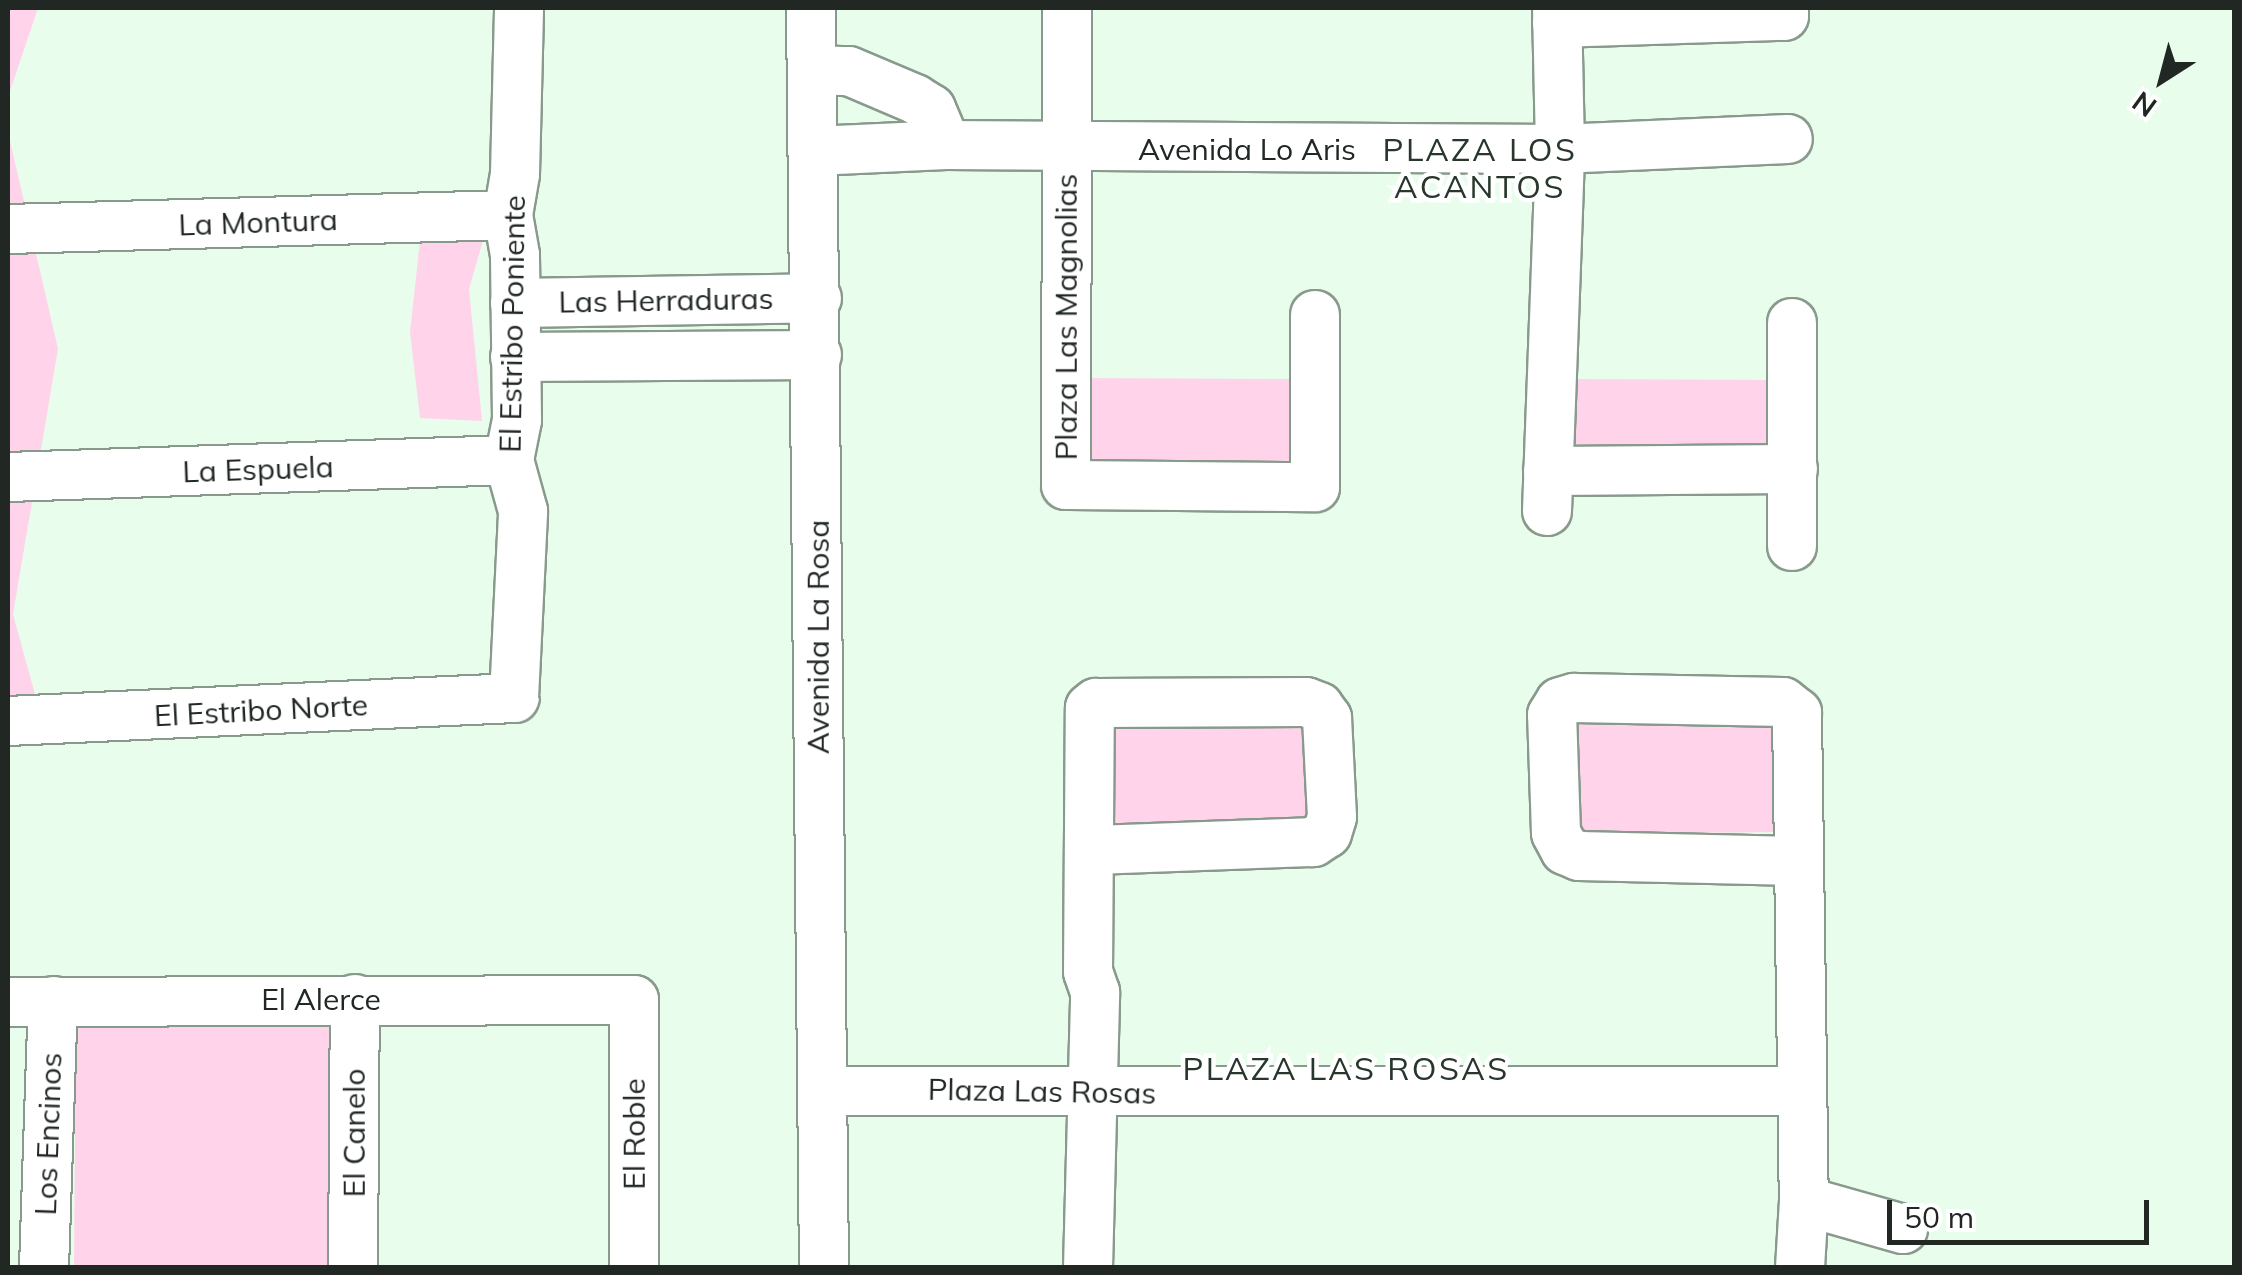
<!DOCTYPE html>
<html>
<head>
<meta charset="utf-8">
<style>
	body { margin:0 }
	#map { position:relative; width:2242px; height:1275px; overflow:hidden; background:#e9fded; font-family:Mulish,sans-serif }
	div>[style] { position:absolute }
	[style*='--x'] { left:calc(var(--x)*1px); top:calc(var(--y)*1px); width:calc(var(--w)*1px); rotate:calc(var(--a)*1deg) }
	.green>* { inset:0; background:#ffd3ea }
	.roads { filter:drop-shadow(2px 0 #889a8c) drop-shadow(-2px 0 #889a8c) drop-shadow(0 2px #889a8c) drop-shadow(0 -2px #889a8c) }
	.minor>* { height:48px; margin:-24px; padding:0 24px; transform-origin:24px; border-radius:24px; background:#fff }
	span { translate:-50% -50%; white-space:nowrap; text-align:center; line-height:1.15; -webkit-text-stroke:9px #fff; paint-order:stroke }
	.street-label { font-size:30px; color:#212823 }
	.neighbourhood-label { font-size:32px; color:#27372b; letter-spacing:2.5px }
	.frame { position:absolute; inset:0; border:10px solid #212823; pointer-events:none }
	.north { position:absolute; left:2112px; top:30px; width:100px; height:100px; -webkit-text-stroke:8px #fff; paint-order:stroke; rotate:216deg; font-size:28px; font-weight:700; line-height:40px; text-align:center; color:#212823 }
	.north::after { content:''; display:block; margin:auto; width:35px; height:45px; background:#212823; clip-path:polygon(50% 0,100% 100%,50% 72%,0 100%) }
	.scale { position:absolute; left:1887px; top:1200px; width:262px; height:45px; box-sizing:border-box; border:5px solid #212823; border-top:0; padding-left:12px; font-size:30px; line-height:35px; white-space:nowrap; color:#212823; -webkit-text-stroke:8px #fff; paint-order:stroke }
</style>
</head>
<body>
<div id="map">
	<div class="green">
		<i style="clip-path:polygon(8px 8px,38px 8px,8px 97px)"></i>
		<i style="clip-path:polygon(8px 132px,58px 349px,13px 614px,36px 698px,8px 700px)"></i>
		<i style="clip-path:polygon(484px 237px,469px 289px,482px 421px,420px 418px,410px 332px,420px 241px)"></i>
		<i style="clip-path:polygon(1081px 378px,1295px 379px,1295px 471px,1081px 471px)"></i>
		<i style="clip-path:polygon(1570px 379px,1783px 380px,1783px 472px,1569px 472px)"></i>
		<i style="clip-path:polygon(1093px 720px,1308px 720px,1312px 818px,1095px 828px)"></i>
		<i style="clip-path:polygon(1789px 722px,1790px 832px,1575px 834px,1574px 723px)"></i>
		<i style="clip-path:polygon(76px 1018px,339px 1021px,337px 1267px,74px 1268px)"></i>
	</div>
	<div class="roads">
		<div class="minor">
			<i style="--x:811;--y:8;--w:1260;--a:89.41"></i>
			<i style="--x:1067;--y:8;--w:477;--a:90.1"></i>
			<i style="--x:1066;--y:485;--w:249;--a:0.5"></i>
			<i style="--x:1315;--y:487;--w:172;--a:-90"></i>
			<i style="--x:1557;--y:23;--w:227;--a:-1.8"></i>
			<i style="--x:1784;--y:16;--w:8;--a:-90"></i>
			<i style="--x:812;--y:70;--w:37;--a:2"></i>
			<i style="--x:849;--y:71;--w:72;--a:23"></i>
			<i style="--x:915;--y:99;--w:19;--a:32"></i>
			<i style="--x:931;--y:109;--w:39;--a:67"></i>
			<i style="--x:814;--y:151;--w:132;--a:-2.6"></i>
			<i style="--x:946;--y:145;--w:614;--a:0.37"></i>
			<i style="--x:1560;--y:149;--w:228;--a:-2.5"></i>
			<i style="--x:8;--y:229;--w:500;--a:-1.6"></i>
			<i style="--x:515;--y:303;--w:302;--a:-0.9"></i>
			<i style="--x:515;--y:357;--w:302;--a:-0.4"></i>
			<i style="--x:1548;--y:471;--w:245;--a:-0.5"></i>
			<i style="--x:8;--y:477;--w:501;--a:-1.94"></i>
			<i style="--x:1547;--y:511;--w:362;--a:-87.9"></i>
			<i style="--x:1560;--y:149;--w:141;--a:-91.2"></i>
			<i style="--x:1792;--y:546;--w:223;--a:-90"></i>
			<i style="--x:8;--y:721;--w:507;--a:-2.6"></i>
			<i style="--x:514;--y:698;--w:187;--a:-87.2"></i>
			<i style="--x:523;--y:511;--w:53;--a:-105.4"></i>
			<i style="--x:509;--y:460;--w:41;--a:-78.7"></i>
			<i style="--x:517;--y:420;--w:165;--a:-90.7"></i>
			<i style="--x:515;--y:255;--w:41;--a:-99.9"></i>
			<i style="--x:508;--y:215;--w:42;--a:-80.3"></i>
			<i style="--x:515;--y:174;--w:166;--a:-88.6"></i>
			<i style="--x:1797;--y:861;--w:218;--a:-178.7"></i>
			<i style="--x:1579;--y:856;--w:15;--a:-157"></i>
			<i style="--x:1565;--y:850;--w:19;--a:-118"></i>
			<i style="--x:1556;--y:833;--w:118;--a:-91.9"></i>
			<i style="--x:1552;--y:715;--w:15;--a:-58"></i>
			<i style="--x:1560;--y:702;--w:15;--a:-16"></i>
			<i style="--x:1574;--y:698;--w:209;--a:1.1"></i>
			<i style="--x:1783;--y:702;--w:18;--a:38"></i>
			<i style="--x:1797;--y:713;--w:488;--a:89.2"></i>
			<i style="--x:1804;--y:1201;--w:103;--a:15.8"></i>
			<i style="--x:8;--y:1002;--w:626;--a:-0.18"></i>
			<i style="--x:634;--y:1000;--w:268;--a:90"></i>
			<i style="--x:822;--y:1091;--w:980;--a:0"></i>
			<i style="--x:44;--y:1268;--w:267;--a:-88.1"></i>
			<i style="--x:353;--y:1268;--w:269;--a:-89.6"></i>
			<i style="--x:1088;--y:1268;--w:276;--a:-88.5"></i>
			<i style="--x:1095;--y:992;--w:21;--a:-109"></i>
			<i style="--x:1088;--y:972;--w:264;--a:-89.6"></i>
			<i style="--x:1090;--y:708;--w:8;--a:-40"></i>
			<i style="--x:1096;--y:703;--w:210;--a:-0.3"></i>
			<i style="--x:1306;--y:702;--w:14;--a:21"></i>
			<i style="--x:1319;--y:707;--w:14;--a:54"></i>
			<i style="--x:1327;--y:718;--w:99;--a:87.1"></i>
			<i style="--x:1332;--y:817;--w:17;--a:107"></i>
			<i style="--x:1327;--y:833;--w:17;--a:147"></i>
			<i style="--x:1313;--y:842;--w:222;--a:177.9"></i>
			<i style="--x:1800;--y:1268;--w:67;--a:-86.6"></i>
		</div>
	</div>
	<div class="street-label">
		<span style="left:1247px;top:149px">Avenida Lo Aris</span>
		<span style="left:258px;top:222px;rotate:-2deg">La Montura</span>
		<span style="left:666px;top:300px;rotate:-1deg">Las Herraduras</span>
		<span style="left:1066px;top:317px;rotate:-90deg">Plaza Las Magnolias</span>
		<span style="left:512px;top:324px;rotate:-89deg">El Estribo Poniente</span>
		<span style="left:258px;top:469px;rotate:-2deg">La Espuela</span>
		<span style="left:818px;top:637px;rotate:-90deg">Avenida La Rosa</span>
		<span style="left:261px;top:710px;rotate:-3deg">El Estribo Norte</span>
		<span style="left:321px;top:999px">El Alerce</span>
		<span style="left:1042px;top:1091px;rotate:1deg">Plaza Las Rosas</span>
		<span style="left:354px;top:1133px;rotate:-90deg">El Canelo</span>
		<span style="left:48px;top:1134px;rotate:-88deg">Los Encinos</span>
		<span style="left:634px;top:1134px;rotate:-90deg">El Roble</span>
	</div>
	<div class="neighbourhood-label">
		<span style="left:1480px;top:168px">PLAZA LOS<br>ACANTOS</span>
		<span style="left:1346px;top:1068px">PLAZA LAS ROSAS</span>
	</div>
	<div class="frame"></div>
	<div class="north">N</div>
	<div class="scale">50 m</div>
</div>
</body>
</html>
